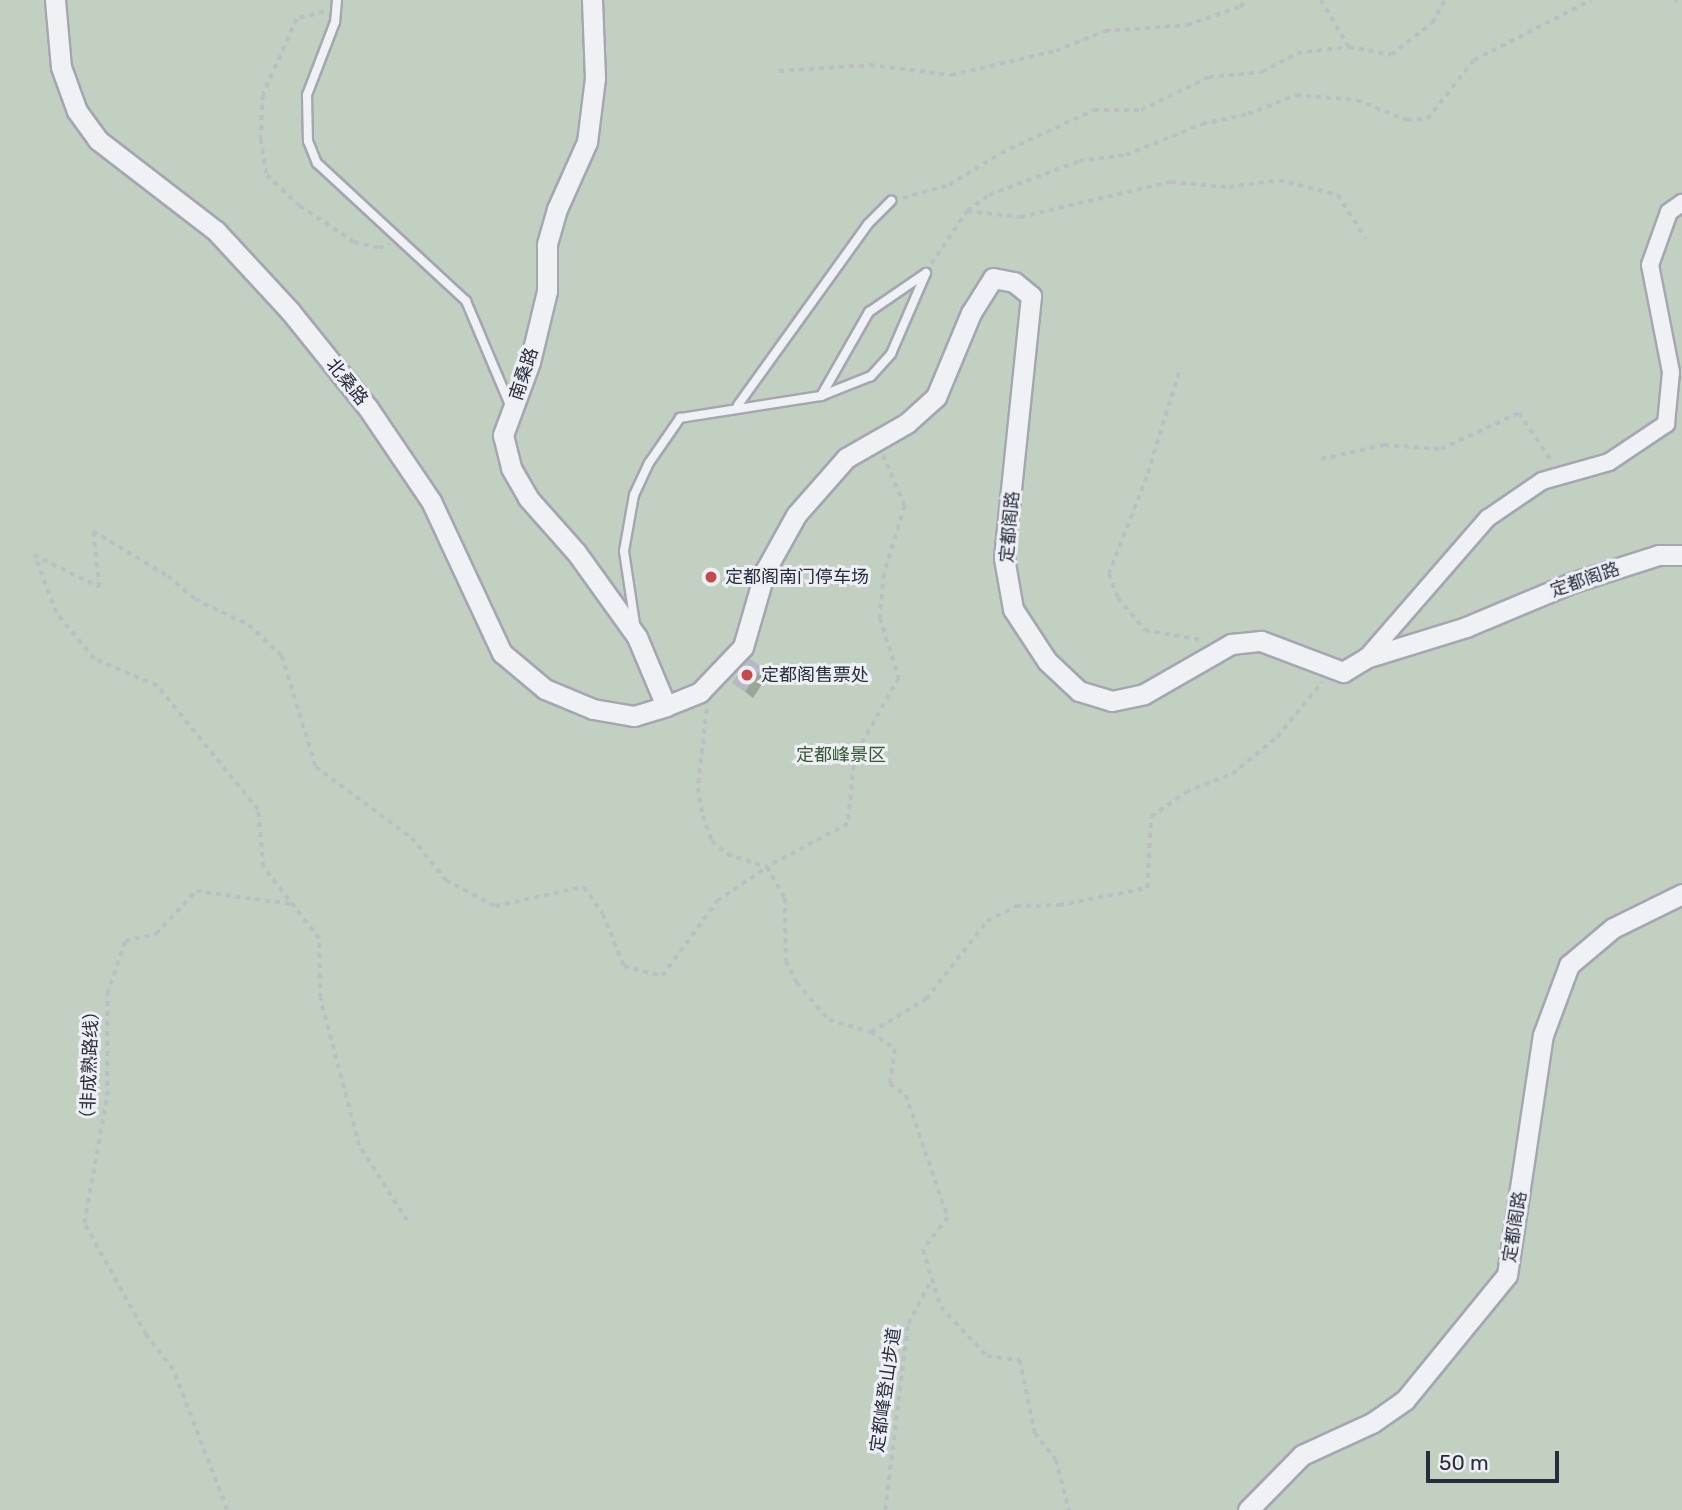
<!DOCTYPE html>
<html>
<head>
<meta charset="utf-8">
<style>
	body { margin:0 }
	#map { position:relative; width:1682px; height:1510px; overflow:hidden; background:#dee0e7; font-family:Rubik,"Noto Sans SC",sans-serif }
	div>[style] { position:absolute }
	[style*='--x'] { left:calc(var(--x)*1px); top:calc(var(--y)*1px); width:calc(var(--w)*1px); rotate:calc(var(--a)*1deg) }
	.green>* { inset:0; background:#c1d0c0 }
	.shadow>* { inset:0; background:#0003 }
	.building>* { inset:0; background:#b6b9c3 }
	.path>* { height:3.5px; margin-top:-1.75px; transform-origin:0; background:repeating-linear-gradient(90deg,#bcbec5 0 5px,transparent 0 10px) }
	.roads { filter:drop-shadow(2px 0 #a4a6b1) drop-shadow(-2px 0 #a4a6b1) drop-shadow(0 2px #a4a6b1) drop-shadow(0 -2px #a4a6b1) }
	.service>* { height:8px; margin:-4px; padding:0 4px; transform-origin:4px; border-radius:4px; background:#f0f1f5 }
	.minor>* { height:16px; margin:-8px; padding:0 8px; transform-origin:8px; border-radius:8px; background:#f0f1f5 }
	.tertiary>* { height:19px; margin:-9.5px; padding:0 9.5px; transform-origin:9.5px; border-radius:9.5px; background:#f0f1f5 }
	.dots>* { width:19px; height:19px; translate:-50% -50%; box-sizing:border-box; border:4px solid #edeff5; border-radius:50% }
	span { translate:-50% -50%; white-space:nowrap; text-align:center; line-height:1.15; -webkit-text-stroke:6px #edeff5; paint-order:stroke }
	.street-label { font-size:18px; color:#282c3d }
	.poi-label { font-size:18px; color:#282c3d }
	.left { translate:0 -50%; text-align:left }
	.park-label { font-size:18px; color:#375836 }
	.scale { position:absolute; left:1426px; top:1451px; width:133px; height:32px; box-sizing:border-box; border:4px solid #282c3d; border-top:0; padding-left:9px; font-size:21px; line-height:24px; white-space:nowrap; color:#282c3d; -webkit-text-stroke:5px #edeff5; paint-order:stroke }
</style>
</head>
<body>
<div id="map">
	<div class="green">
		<i style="clip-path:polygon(0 0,1682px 0,1682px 1510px,0 1510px)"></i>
	</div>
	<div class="shadow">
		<i style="clip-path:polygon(761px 668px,768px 675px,753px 698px,734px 683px)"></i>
	</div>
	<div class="building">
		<i style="clip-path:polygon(749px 658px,762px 667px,745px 692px,732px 683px)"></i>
	</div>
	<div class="path">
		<i style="--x:1321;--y:0;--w:55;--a:59.2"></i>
		<i style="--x:1676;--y:0;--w:3;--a:90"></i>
		<i style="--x:324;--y:12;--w:28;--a:165"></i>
		<i style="--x:297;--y:19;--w:83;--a:114.1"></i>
		<i style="--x:263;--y:95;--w:44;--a:92.6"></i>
		<i style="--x:261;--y:139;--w:36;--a:81"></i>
		<i style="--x:267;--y:175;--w:45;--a:43.2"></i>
		<i style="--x:300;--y:206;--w:65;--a:33.7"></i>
		<i style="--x:354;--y:242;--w:26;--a:13"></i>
		<i style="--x:379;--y:248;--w:11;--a:-22"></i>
		<i style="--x:779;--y:71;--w:91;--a:-3.8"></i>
		<i style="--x:870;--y:65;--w:82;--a:7"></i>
		<i style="--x:951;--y:75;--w:108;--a:-12.9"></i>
		<i style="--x:1056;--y:51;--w:53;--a:-22.2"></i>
		<i style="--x:1105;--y:31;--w:82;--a:-4.2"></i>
		<i style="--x:1187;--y:25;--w:56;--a:-18.8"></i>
		<i style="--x:1240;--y:7;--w:9;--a:-49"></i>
		<i style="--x:903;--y:198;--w:48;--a:-15.8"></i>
		<i style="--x:949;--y:185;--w:61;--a:-31.6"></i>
		<i style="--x:1001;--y:153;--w:102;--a:-24.8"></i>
		<i style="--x:1094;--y:110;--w:47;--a:0"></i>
		<i style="--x:1141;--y:110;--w:76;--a:-25.9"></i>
		<i style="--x:1209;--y:77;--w:53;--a:-5.4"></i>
		<i style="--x:1262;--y:72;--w:40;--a:-28"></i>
		<i style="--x:1297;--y:53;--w:52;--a:-6.6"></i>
		<i style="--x:1349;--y:47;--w:43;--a:10.8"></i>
		<i style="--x:1391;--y:55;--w:52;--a:-38"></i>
		<i style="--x:1432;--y:23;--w:26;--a:-61"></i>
		<i style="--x:967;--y:211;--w:53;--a:6.5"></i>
		<i style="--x:1020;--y:217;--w:155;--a:-13.1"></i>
		<i style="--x:1171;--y:182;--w:58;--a:4.9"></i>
		<i style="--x:1229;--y:187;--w:50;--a:-8"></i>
		<i style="--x:1279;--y:180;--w:61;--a:14.3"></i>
		<i style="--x:1338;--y:195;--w:52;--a:57.5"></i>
		<i style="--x:931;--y:264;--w:64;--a:-55.8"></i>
		<i style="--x:967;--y:211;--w:27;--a:-36"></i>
		<i style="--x:989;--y:195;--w:96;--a:-20.7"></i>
		<i style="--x:1079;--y:161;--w:47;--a:-7.3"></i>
		<i style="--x:1126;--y:155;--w:82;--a:-22.2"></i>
		<i style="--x:1202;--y:124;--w:47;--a:-12.3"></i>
		<i style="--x:1248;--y:114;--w:52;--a:-21.6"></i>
		<i style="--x:1296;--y:95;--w:61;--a:4.7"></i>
		<i style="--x:1357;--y:100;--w:54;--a:21.8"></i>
		<i style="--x:1407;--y:120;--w:20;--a:-3"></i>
		<i style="--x:1427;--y:119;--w:75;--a:-51.5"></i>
		<i style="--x:1474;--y:60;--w:131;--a:-27.1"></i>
		<i style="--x:1179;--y:373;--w:109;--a:107.1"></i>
		<i style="--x:1147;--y:477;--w:104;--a:111.4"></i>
		<i style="--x:1109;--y:574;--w:26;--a:69"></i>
		<i style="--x:1118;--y:598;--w:42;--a:49.8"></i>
		<i style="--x:1145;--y:630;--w:58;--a:10"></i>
		<i style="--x:883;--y:455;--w:56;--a:66.7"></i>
		<i style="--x:905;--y:506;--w:71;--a:107.2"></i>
		<i style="--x:884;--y:574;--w:44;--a:95.2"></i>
		<i style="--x:880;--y:618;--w:63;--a:72.4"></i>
		<i style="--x:899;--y:678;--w:89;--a:119.7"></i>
		<i style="--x:855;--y:755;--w:69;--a:95.8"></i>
		<i style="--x:848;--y:824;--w:92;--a:152"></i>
		<i style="--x:767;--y:867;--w:36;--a:60"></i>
		<i style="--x:785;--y:898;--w:63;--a:89.1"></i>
		<i style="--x:786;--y:961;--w:25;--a:63"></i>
		<i style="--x:797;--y:983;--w:49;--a:49.1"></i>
		<i style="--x:829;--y:1020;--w:44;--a:15.9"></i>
		<i style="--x:871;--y:1032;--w:29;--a:35"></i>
		<i style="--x:895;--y:1049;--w:35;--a:98"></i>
		<i style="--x:890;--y:1084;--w:19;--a:35"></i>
		<i style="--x:906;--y:1095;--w:130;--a:71.1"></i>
		<i style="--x:948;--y:1218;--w:41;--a:128"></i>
		<i style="--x:923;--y:1250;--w:60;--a:72.5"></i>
		<i style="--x:941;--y:1307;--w:67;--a:46.8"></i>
		<i style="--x:987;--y:1356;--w:33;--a:7"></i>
		<i style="--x:1020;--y:1360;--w:75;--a:78.4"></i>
		<i style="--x:1035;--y:1433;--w:34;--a:52"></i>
		<i style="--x:1056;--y:1460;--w:52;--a:75.4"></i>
		<i style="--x:1321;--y:459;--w:65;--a:-12.5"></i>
		<i style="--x:1384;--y:445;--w:57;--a:4"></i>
		<i style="--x:1441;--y:449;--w:86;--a:-24.8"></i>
		<i style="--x:1519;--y:413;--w:60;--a:55.8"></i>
		<i style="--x:707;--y:709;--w:80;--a:96.5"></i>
		<i style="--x:698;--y:788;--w:28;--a:80"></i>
		<i style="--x:703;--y:816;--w:27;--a:70"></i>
		<i style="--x:712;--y:841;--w:20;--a:41"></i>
		<i style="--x:727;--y:854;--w:42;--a:18"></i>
		<i style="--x:871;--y:1032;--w:64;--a:-31"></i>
		<i style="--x:926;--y:999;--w:99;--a:-52"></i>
		<i style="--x:987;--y:921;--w:33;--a:-27"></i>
		<i style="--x:1016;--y:906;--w:43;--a:-1.3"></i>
		<i style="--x:1059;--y:905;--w:90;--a:-10.9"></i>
		<i style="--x:1147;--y:888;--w:71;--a:-86.8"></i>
		<i style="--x:1151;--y:817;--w:43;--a:-35.5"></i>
		<i style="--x:1186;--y:792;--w:49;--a:-21.4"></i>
		<i style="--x:1232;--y:774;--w:58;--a:-39.4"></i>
		<i style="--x:1277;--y:737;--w:71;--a:-50.7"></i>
		<i style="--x:407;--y:1221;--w:89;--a:-122.6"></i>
		<i style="--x:359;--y:1146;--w:153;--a:-104.8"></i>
		<i style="--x:320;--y:998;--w:59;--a:-91"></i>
		<i style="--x:319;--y:939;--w:91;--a:-127.9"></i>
		<i style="--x:263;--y:867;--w:57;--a:-95"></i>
		<i style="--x:258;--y:810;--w:160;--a:-129.2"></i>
		<i style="--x:157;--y:686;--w:69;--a:-156.8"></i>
		<i style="--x:94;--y:659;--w:60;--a:-129.6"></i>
		<i style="--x:56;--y:613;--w:62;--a:-110.8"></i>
		<i style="--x:34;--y:555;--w:72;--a:26.2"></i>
		<i style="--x:99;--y:587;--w:56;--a:-96.1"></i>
		<i style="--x:93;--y:531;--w:87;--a:31"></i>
		<i style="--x:168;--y:576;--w:35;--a:40"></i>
		<i style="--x:195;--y:599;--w:60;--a:25.7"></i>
		<i style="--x:249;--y:625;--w:45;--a:43.2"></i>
		<i style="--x:282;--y:656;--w:116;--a:73"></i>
		<i style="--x:316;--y:767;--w:119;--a:36.5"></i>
		<i style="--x:412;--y:838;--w:54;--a:51"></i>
		<i style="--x:446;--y:880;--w:55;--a:28"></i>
		<i style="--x:495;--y:906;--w:91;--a:-12.1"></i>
		<i style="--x:584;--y:887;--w:33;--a:55"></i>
		<i style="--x:603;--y:914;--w:56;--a:68"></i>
		<i style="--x:624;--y:966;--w:39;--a:15"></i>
		<i style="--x:662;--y:976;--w:93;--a:-53.7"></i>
		<i style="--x:717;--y:901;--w:60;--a:-34.2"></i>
		<i style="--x:227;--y:1510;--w:150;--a:-111.1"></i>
		<i style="--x:173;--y:1370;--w:44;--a:-127.6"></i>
		<i style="--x:146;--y:1335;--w:128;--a:-119"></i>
		<i style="--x:84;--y:1223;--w:129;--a:-79.7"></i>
		<i style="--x:107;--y:1096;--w:102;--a:-90"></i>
		<i style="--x:107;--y:994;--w:56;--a:-71.2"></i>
		<i style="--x:125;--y:941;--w:32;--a:-13"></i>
		<i style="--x:156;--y:934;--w:59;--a:-47.1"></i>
		<i style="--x:196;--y:891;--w:96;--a:7.8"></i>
		<i style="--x:885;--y:1510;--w:187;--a:-83"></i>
		<i style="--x:908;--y:1324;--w:51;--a:-61.9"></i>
	</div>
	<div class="roads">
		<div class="service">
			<i style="--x:337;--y:0;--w:22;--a:95"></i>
			<i style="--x:335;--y:22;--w:78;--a:111"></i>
			<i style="--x:307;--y:95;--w:46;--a:88.8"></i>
			<i style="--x:308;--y:141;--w:24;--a:68"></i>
			<i style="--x:317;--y:163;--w:203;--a:42.8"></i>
			<i style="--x:466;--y:301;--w:113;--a:67.1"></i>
			<i style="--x:738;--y:405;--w:223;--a:-54.3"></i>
			<i style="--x:868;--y:224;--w:33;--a:-45"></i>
			<i style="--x:635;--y:624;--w:74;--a:-98.6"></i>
			<i style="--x:624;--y:551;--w:57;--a:-79.9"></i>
			<i style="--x:634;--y:495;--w:35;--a:-65"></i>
			<i style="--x:649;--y:463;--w:55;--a:-55.4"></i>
			<i style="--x:680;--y:418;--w:143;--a:-8.9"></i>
			<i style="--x:821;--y:396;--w:97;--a:-60.3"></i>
			<i style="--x:869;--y:312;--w:69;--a:-34.4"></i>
			<i style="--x:926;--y:273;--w:88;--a:113.4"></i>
			<i style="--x:891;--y:354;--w:30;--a:132"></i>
			<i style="--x:871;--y:376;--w:54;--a:158.2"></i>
		</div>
		<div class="minor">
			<i style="--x:1367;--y:657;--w:184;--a:-49"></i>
			<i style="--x:1488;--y:518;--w:65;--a:-34.4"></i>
			<i style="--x:1542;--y:481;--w:70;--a:-15.8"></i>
			<i style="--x:1609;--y:462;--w:69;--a:-33.7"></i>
			<i style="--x:1666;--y:424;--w:52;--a:-84.5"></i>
			<i style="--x:1671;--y:372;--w:109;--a:-101.1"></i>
			<i style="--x:1650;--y:265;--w:56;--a:-70.3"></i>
			<i style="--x:1669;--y:212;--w:16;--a:-35"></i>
		</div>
		<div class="tertiary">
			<i style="--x:55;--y:0;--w:67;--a:84.9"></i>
			<i style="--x:61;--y:67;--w:47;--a:70"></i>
			<i style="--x:77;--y:111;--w:36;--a:54"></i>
			<i style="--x:98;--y:140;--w:149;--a:37.6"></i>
			<i style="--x:216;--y:231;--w:109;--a:47.2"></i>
			<i style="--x:290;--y:311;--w:124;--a:51.2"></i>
			<i style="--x:368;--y:408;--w:112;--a:55.9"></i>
			<i style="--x:431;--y:501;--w:168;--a:65"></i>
			<i style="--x:502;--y:653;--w:56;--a:39.9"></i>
			<i style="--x:545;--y:689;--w:52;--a:22.6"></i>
			<i style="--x:593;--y:709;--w:42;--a:9.7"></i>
			<i style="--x:634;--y:716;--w:34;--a:-17"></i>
			<i style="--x:666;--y:706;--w:37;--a:-22"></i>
			<i style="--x:700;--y:692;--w:62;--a:-46.3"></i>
			<i style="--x:743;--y:647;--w:79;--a:-73.9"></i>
			<i style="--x:765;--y:571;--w:64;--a:-61"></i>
			<i style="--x:796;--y:515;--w:76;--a:-48.7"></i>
			<i style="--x:846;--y:458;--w:70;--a:-29.8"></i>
			<i style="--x:907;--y:423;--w:39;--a:-42"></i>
			<i style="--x:936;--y:397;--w:91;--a:-67.4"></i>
			<i style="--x:971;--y:313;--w:41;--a:-57.8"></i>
			<i style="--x:993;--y:278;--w:21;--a:11"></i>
			<i style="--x:1014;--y:282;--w:22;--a:39"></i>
			<i style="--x:1031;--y:296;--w:263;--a:95.9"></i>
			<i style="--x:1004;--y:558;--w:52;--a:80"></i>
			<i style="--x:1013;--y:609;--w:62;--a:56.8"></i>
			<i style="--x:1047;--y:661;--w:44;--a:43.2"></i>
			<i style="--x:1079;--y:691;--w:34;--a:17"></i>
			<i style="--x:1112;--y:701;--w:33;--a:-12"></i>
			<i style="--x:1144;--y:694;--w:100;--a:-29.9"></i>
			<i style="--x:1231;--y:644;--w:30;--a:-6"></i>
			<i style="--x:1261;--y:641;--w:88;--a:20.7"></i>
			<i style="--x:1343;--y:672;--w:27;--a:-31"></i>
			<i style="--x:1366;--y:658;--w:105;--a:-17.2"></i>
			<i style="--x:1466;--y:627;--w:114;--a:-22.7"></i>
			<i style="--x:1571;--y:583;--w:92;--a:-17.7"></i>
			<i style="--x:1659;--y:555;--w:23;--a:0"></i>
			<i style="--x:592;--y:0;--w:78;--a:87.8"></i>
			<i style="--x:595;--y:78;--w:64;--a:97.1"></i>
			<i style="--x:587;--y:142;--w:73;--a:114.1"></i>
			<i style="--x:557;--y:209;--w:37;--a:106"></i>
			<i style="--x:547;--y:245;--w:46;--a:90"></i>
			<i style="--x:547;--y:291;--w:73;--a:103.5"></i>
			<i style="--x:530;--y:362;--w:78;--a:110.3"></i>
			<i style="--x:503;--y:435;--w:34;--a:76"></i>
			<i style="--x:511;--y:468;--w:34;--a:60"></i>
			<i style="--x:528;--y:498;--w:72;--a:48.4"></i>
			<i style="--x:576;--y:552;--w:105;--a:54.3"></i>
			<i style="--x:637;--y:637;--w:75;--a:67.2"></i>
			<i style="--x:1248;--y:1510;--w:77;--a:-45.5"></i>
			<i style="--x:1302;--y:1455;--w:77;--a:-24.6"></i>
			<i style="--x:1372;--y:1423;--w:40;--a:-34.9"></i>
			<i style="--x:1405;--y:1400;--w:161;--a:-50.8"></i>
			<i style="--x:1507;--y:1275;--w:243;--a:-81.5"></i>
			<i style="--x:1543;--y:1035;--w:75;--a:-69.6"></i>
			<i style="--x:1569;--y:965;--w:57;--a:-40.1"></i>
			<i style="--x:1613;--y:928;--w:77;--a:-26.2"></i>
		</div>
	</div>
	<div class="dots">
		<i style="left:711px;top:577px;background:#c64a49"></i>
		<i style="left:747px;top:675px;background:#c64a49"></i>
	</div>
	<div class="street-label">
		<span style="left:524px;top:374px;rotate:-72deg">南桑路</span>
		<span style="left:347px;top:382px;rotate:51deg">北桑路</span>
		<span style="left:1010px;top:527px;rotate:-85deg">定都阁路</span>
		<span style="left:1585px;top:580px;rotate:-19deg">定都阁路</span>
		<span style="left:90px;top:1065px;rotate:-88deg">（非成熟路线）</span>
		<span style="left:1515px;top:1227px;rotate:-81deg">定都阁路</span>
		<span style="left:886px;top:1390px;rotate:-82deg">定都峰登山步道</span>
	</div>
	<div class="poi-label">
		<span class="left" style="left:725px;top:577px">定都阁南门停车场</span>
		<span class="left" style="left:761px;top:675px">定都阁售票处</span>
	</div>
	<div class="park-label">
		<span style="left:841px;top:755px">定都峰景区</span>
	</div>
	<div class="scale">50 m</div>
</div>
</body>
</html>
